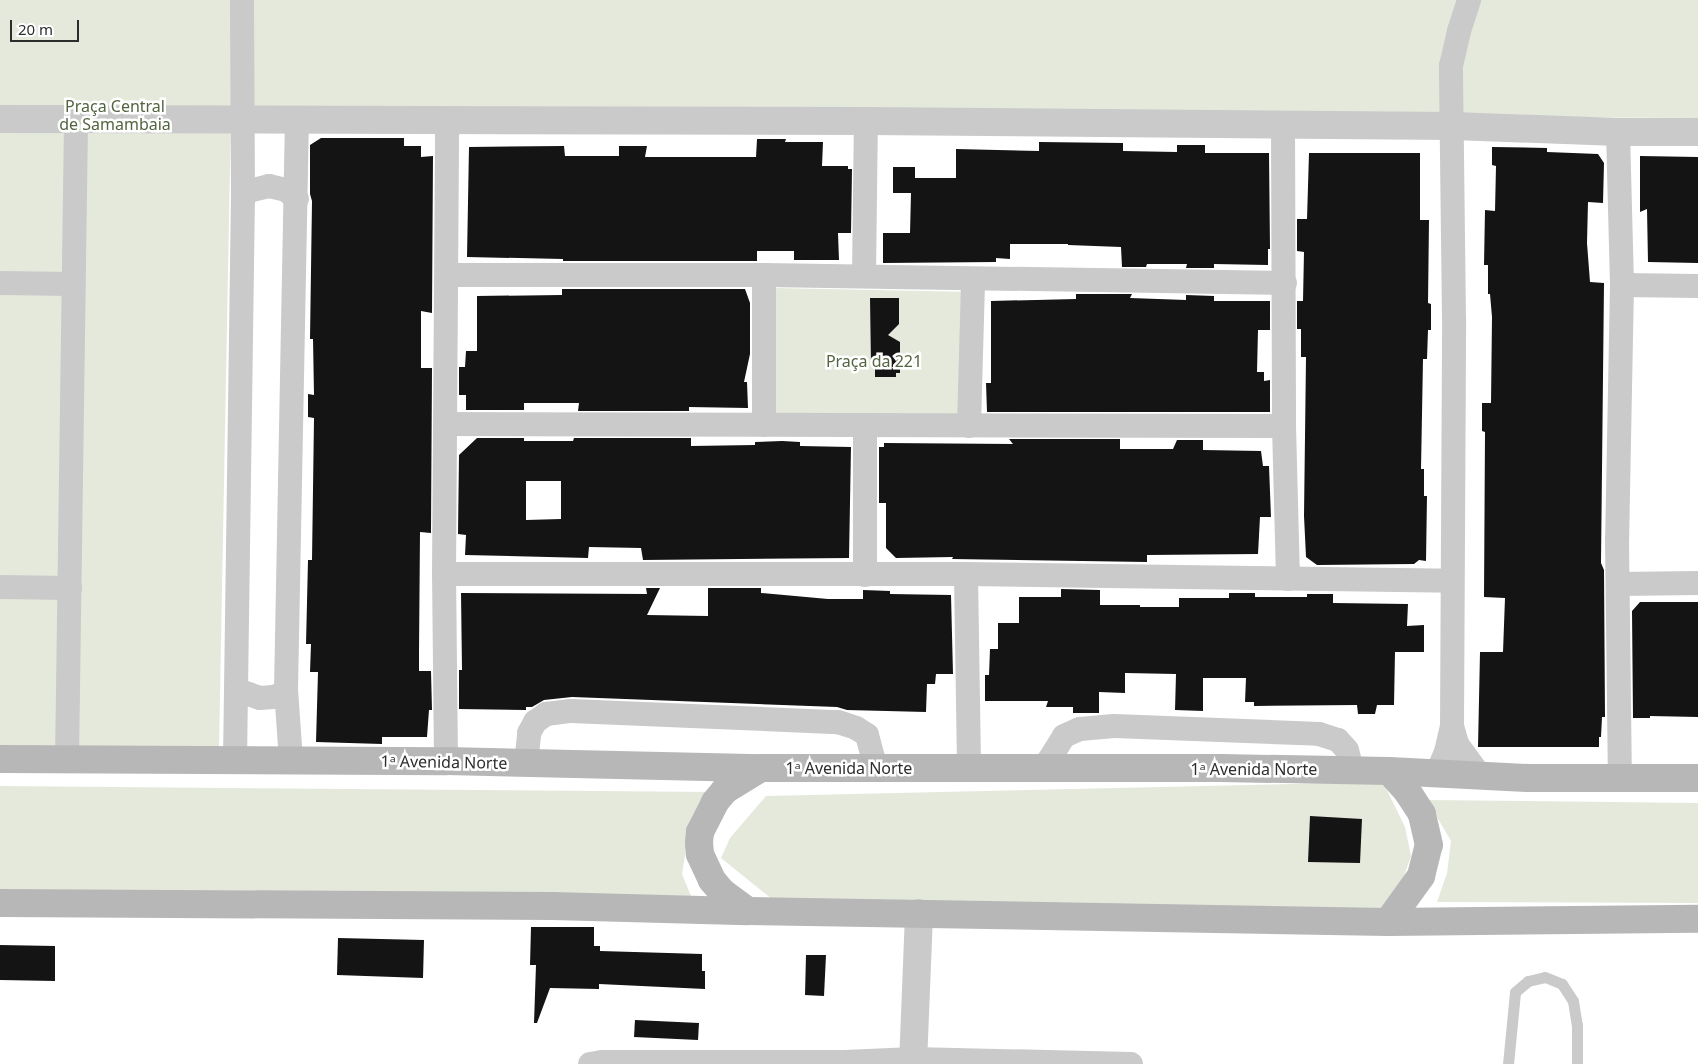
<!DOCTYPE html>
<html>
<head>
<meta charset="utf-8">
<style>
	body { margin:0 }
	#map { position:relative; width:1698px; height:1064px; overflow:hidden; background:#fff; font-family:"Noto Sans",sans-serif }
	div>[style] { position:absolute }
	[style*='--x'] { left:calc(var(--x)*1px); top:calc(var(--y)*1px); width:calc(var(--w)*1px); rotate:calc(var(--a)*1deg) }
	.green>* { inset:0; background:#e4e9dc }
	.building>* { inset:0; background:#141414 }
	.service>* { height:11px; margin:-5.5px; padding:0 5.5px; transform-origin:5.5px; border-radius:5.5px; background:#cacaca }
	.minor>* { height:24px; margin:-12px; padding:0 12px; transform-origin:12px; border-radius:12px; background:#cacaca }
	.tertiary>* { height:28px; margin:-14px; padding:0 14px; transform-origin:14px; border-radius:14px; background:#cacaca }
	.secondary>* { height:28px; margin:-14px; padding:0 14px; transform-origin:14px; border-radius:14px; background:#b7b7b7 }
	span { translate:-50% -50%; white-space:nowrap; text-align:center; line-height:1.15; -webkit-text-stroke:5px #fff; paint-order:stroke }
	.park-label { font-size:16px; color:#536440 }
	.street-label { font-size:16px; color:#2d2d2d }
	.scale { position:absolute; left:10px; top:20px; width:69px; height:22px; box-sizing:border-box; border:2px solid #2d2d2d; border-top:0; padding-left:6px; font-size:15px; line-height:18px; white-space:nowrap; color:#2d2d2d; -webkit-text-stroke:4px #fff; paint-order:stroke }
</style>
</head>
<body>
<div id="map">
	<div class="green">
		<i style="clip-path:polygon(0 0,1698px 0,1698px 118px,231px 112px,219px 749px,0 747px)"></i>
		<i style="clip-path:polygon(775px 288px,974px 292px,973px 433px,773px 430px)"></i>
		<i style="clip-path:polygon(1383px 782px,1405px 827px,1411px 856px,1390px 916px,773px 900px,721px 858px,730px 838px,766px 796px)"></i>
		<i style="clip-path:polygon(0 786px,713px 792px,689px 831px,682px 874px,693px 901px,0 890px)"></i>
		<i style="clip-path:polygon(1427px 800px,1698px 803px,1698px 903px,1437px 902px,1447px 873px,1451px 841px)"></i>
	</div>
	<div class="building">
		<i style="clip-path:polygon(321px 138px,404px 138px,404px 146px,421px 146px,421px 157px,433px 156px,432px 313px,421px 311px,421px 368px,432px 368px,431px 533px,420px 532px,419px 652px,419px 671px,431px 671px,432px 710px,429px 710px,427px 737px,382px 737px,382px 744px,316px 742px,318px 672px,310px 672px,311px 644px,306px 644px,308px 560px,312px 560px,314px 418px,308px 417px,308px 394px,314px 395px,313px 339px,310px 339px,312px 201px,310px 194px,310px 145px)"></i>
		<i style="clip-path:polygon(757px 139px,786px 139px,785px 142px,823px 142px,822px 166px,848px 166px,848px 169px,852px 169px,851px 233px,838px 233px,839px 260px,794px 260px,794px 251px,757px 251px,757px 261px,563px 261px,563px 259px,467px 257px,469px 147px,564px 146px,565px 156px,619px 156px,619px 146px,647px 146px,645px 157px,756px 157px)"></i>
		<i style="clip-path:polygon(1039px 142px,1123px 143px,1123px 151px,1177px 152px,1177px 145px,1205px 145px,1205px 153px,1269px 153px,1270px 249px,1268px 249px,1268px 265px,1214px 264px,1214px 268px,1186px 268px,1187px 264px,1147px 264px,1146px 267px,1122px 267px,1121px 247px,1068px 245px,1068px 244px,1010px 244px,1010px 259px,996px 258px,996px 262px,883px 263px,883px 233px,910px 233px,911px 193px,893px 193px,893px 167px,915px 167px,915px 178px,956px 178px,956px 149px,1039px 151px)"></i>
		<i style="clip-path:polygon(1492px 147px,1547px 148px,1547px 152px,1598px 154px,1604px 163px,1603px 203px,1588px 202px,1587px 243px,1590px 282px,1604px 283px,1601px 563px,1604px 570px,1605px 717px,1602px 717px,1601px 737px,1599px 737px,1599px 747px,1478px 747px,1480px 652px,1503px 652px,1505px 598px,1484px 597px,1485px 432px,1482px 431px,1482px 403px,1491px 403px,1492px 317px,1490px 294px,1488px 294px,1488px 265px,1484px 265px,1485px 210px,1495px 211px,1496px 166px,1492px 165px)"></i>
		<i style="clip-path:polygon(1309px 153px,1420px 153px,1420px 220px,1429px 220px,1428px 303px,1431px 304px,1431px 330px,1428px 330px,1427px 359px,1423px 359px,1421px 469px,1424px 469px,1424px 496px,1427px 496px,1426px 561px,1419px 560px,1414px 564px,1317px 565px,1306px 557px,1304px 516px,1306px 357px,1301px 357px,1301px 329px,1297px 329px,1297px 301px,1303px 301px,1304px 252px,1297px 251px,1297px 219px,1307px 219px)"></i>
		<i style="clip-path:polygon(1640px 156px,1698px 157px,1698px 263px,1648px 262px,1647px 209px,1640px 212px)"></i>
		<i style="clip-path:polygon(562px 289px,745px 289px,750px 303px,750px 354px,744px 382px,747px 382px,748px 408px,689px 407px,689px 411px,578px 411px,579px 403px,524px 403px,524px 410px,466px 410px,466px 395px,459px 395px,459px 367px,465px 367px,466px 351px,477px 351px,477px 296px,562px 295px)"></i>
		<i style="clip-path:polygon(1076px 294px,1132px 294px,1130px 298px,1186px 300px,1186px 295px,1214px 296px,1214px 301px,1270px 301px,1270px 330px,1258px 330px,1257px 372px,1264px 372px,1264px 381px,1270px 380px,1270px 412px,987px 412px,986px 383px,991px 383px,991px 301px,1076px 299px)"></i>
		<i style="clip-path:polygon(870px 298px,899px 298px,899px 324px,888px 335px,900px 342px,900px 373px,896px 373px,896px 377px,875px 377px,875px 365px,871px 365px)"></i>
		<i style="clip-path:polygon(evenodd,477px 438px,524px 438px,524px 441px,573px 441px,574px 438px,691px 438px,691px 446px,755px 445px,755px 442px,782px 441px,800px 442px,800px 446px,851px 447px,849px 558px,643px 560px,641px 548px,589px 547px,588px 558px,465px 555px,466px 535px,458px 534px,459px 455px,477px 438px,526px 481px,561px 481px,561px 519px,526px 520px,526px 481px)"></i>
		<i style="clip-path:polygon(1009px 439px,1120px 439px,1120px 449px,1173px 449px,1177px 440px,1203px 440px,1203px 450px,1261px 451px,1263px 466px,1269px 466px,1271px 517px,1260px 517px,1258px 554px,1147px 555px,1147px 562px,952px 559px,953px 557px,896px 558px,886px 548px,886px 503px,879px 503px,879px 447px,884px 447px,884px 443px,1013px 444px)"></i>
		<i style="clip-path:polygon(646px 588px,660px 588px,647px 615px,708px 616px,708px 588px,761px 588px,761px 593px,828px 599px,863px 599px,863px 590px,890px 591px,890px 594px,951px 595px,953px 674px,936px 674px,935px 684px,927px 684px,926px 712px,847px 710px,837px 707px,572px 697px,544px 700px,532px 707px,526px 707px,526px 710px,459px 709px,459px 670px,462px 670px,461px 593px,647px 594px)"></i>
		<i style="clip-path:polygon(1061px 589px,1100px 590px,1100px 605px,1140px 605px,1140px 607px,1179px 607px,1179px 598px,1229px 598px,1229px 593px,1255px 593px,1255px 597px,1307px 597px,1307px 594px,1333px 594px,1333px 603px,1408px 604px,1407px 626px,1424px 625px,1424px 652px,1395px 652px,1394px 705px,1377px 705px,1375px 714px,1358px 714px,1357px 705px,1254px 706px,1254px 702px,1245px 702px,1246px 678px,1203px 678px,1203px 711px,1175px 710px,1176px 674px,1125px 673px,1125px 693px,1099px 692px,1099px 713px,1073px 713px,1073px 707px,1046px 707px,1048px 701px,985px 701px,985px 675px,989px 675px,990px 649px,998px 649px,998px 623px,1019px 623px,1019px 597px,1061px 597px)"></i>
		<i style="clip-path:polygon(1640px 602px,1698px 602px,1698px 717px,1650px 716px,1650px 718px,1633px 718px,1632px 611px)"></i>
		<i style="clip-path:polygon(1310px 816px,1362px 819px,1360px 863px,1308px 862px)"></i>
		<i style="clip-path:polygon(531px 927px,594px 927px,594px 946px,600px 946px,600px 951px,702px 954px,702px 971px,705px 971px,705px 989px,599px 984px,599px 989px,550px 988px,537px 1023px,534px 1023px,536px 965px,530px 965px)"></i>
		<i style="clip-path:polygon(338px 938px,424px 940px,423px 978px,337px 975px)"></i>
		<i style="clip-path:polygon(0 945px,55px 946px,55px 981px,0 980px)"></i>
		<i style="clip-path:polygon(806px 955px,826px 955px,824px 996px,805px 995px)"></i>
		<i style="clip-path:polygon(635px 1020px,699px 1023px,698px 1040px,634px 1037px)"></i>
	</div>
	<div class="service">
		<i style="--x:1508;--y:1064;--w:72;--a:-84.4"></i>
		<i style="--x:1515;--y:992;--w:17;--a:-40"></i>
		<i style="--x:1528;--y:981;--w:17;--a:-13"></i>
		<i style="--x:1545;--y:977;--w:18;--a:22"></i>
		<i style="--x:1562;--y:984;--w:20;--a:57"></i>
		<i style="--x:1573;--y:1001;--w:24;--a:81"></i>
		<i style="--x:1577;--y:1025;--w:39;--a:90"></i>
	</div>
	<div class="minor">
		<i style="--x:1283;--y:124;--w:302;--a:89.8"></i>
		<i style="--x:1284;--y:426;--w:153;--a:88.5"></i>
		<i style="--x:1618;--y:132;--w:153;--a:88.5"></i>
		<i style="--x:1622;--y:285;--w:255;--a:91.1"></i>
		<i style="--x:1617;--y:540;--w:239;--a:89.3"></i>
		<i style="--x:243;--y:196;--w:8;--a:-40"></i>
		<i style="--x:249;--y:191;--w:21;--a:-14"></i>
		<i style="--x:269;--y:186;--w:17;--a:13"></i>
		<i style="--x:286;--y:190;--w:14;--a:39"></i>
		<i style="--x:447;--y:275;--w:317;--a:0"></i>
		<i style="--x:764;--y:275;--w:521;--a:0.88"></i>
		<i style="--x:764;--y:275;--w:150;--a:90"></i>
		<i style="--x:864;--y:276;--w:155;--a:-89.3"></i>
		<i style="--x:0;--y:283;--w:73;--a:0.8"></i>
		<i style="--x:1622;--y:285;--w:76;--a:0.8"></i>
		<i style="--x:445;--y:424;--w:839;--a:0.14"></i>
		<i style="--x:865;--y:425;--w:150;--a:90"></i>
		<i style="--x:969;--y:426;--w:147;--a:-88.4"></i>
		<i style="--x:444;--y:574;--w:522;--a:0"></i>
		<i style="--x:966;--y:574;--w:486;--a:0.8"></i>
		<i style="--x:966;--y:574;--w:195;--a:89.1"></i>
		<i style="--x:1618;--y:584;--w:80;--a:-0.7"></i>
		<i style="--x:0;--y:587;--w:70;--a:0.8"></i>
		<i style="--x:237;--y:690;--w:24;--a:19"></i>
		<i style="--x:260;--y:698;--w:13;--a:-4"></i>
		<i style="--x:273;--y:697;--w:10;--a:-17"></i>
		<i style="--x:283;--y:694;--w:5;--a:-53"></i>
		<i style="--x:1452;--y:726;--w:19;--a:74"></i>
		<i style="--x:1457;--y:744;--w:37;--a:54"></i>
		<i style="--x:67;--y:760;--w:640;--a:-89.19"></i>
		<i style="--x:235;--y:761;--w:565;--a:-89.19"></i>
		<i style="--x:243;--y:196;--w:196;--a:-90.3"></i>
		<i style="--x:291;--y:761;--w:71;--a:-94"></i>
		<i style="--x:286;--y:690;--w:571;--a:-88.9"></i>
		<i style="--x:446;--y:761;--w:187;--a:-90.6"></i>
		<i style="--x:444;--y:574;--w:453;--a:-89.6"></i>
		<i style="--x:526;--y:764;--w:31;--a:-84"></i>
		<i style="--x:529;--y:733;--w:13;--a:-61"></i>
		<i style="--x:535;--y:722;--w:14;--a:-36"></i>
		<i style="--x:546;--y:714;--w:25;--a:-7"></i>
		<i style="--x:571;--y:711;--w:267;--a:2.4"></i>
		<i style="--x:838;--y:722;--w:19;--a:18"></i>
		<i style="--x:856;--y:728;--w:13;--a:32"></i>
		<i style="--x:867;--y:735;--w:34;--a:75"></i>
		<i style="--x:1050;--y:768;--w:8;--a:-97"></i>
		<i style="--x:1049;--y:760;--w:28;--a:-58"></i>
		<i style="--x:1064;--y:736;--w:17;--a:-24"></i>
		<i style="--x:1080;--y:729;--w:34;--a:-5"></i>
		<i style="--x:1114;--y:726;--w:205;--a:2.2"></i>
		<i style="--x:1319;--y:734;--w:20;--a:18"></i>
		<i style="--x:1338;--y:740;--w:13;--a:48"></i>
		<i style="--x:1347;--y:750;--w:21;--a:76"></i>
		<i style="--x:1437;--y:773;--w:23;--a:-67"></i>
		<i style="--x:1446;--y:752;--w:27;--a:-77"></i>
		<i style="--x:1452;--y:726;--w:407;--a:-89.7"></i>
		<i style="--x:1454;--y:319;--w:253;--a:-90.7"></i>
		<i style="--x:1451;--y:66;--w:36;--a:-77"></i>
		<i style="--x:1459;--y:31;--w:33;--a:-72"></i>
		<i style="--x:590;--y:1064;--w:13;--a:-9"></i>
		<i style="--x:603;--y:1062;--w:242;--a:0"></i>
		<i style="--x:845;--y:1062;--w:68;--a:-2.5"></i>
		<i style="--x:913;--y:1059;--w:218;--a:1.3"></i>
	</div>
	<div class="tertiary">
		<i style="--x:0;--y:119;--w:866;--a:0.13"></i>
		<i style="--x:866;--y:121;--w:587;--a:0.49"></i>
		<i style="--x:1453;--y:126;--w:165;--a:2.1"></i>
		<i style="--x:1618;--y:132;--w:80;--a:0"></i>
		<i style="--x:913;--y:1064;--w:151;--a:-87.7"></i>
	</div>
	<div class="secondary">
		<i style="--x:0;--y:759;--w:446;--a:0.3"></i>
		<i style="--x:446;--y:761;--w:315;--a:1.3"></i>
		<i style="--x:761;--y:768;--w:459;--a:0"></i>
		<i style="--x:1220;--y:768;--w:169;--a:1"></i>
		<i style="--x:1389;--y:771;--w:139;--a:2.9"></i>
		<i style="--x:1528;--y:778;--w:170;--a:0"></i>
		<i style="--x:0;--y:903;--w:552;--a:0.31"></i>
		<i style="--x:552;--y:906;--w:196;--a:1.5"></i>
		<i style="--x:748;--y:911;--w:640;--a:0.98"></i>
		<i style="--x:1388;--y:922;--w:310;--a:-0.6"></i>
		<i style="--x:748;--y:911;--w:32;--a:-144"></i>
		<i style="--x:722;--y:892;--w:16;--a:-130"></i>
		<i style="--x:712;--y:880;--w:29;--a:-115"></i>
		<i style="--x:700;--y:854;--w:11;--a:-95"></i>
		<i style="--x:699;--y:843;--w:11;--a:-85"></i>
		<i style="--x:700;--y:832;--w:34;--a:-63"></i>
		<i style="--x:715;--y:802;--w:16;--a:-50"></i>
		<i style="--x:725;--y:790;--w:42;--a:-31.4"></i>
		<i style="--x:1388;--y:922;--w:57;--a:-54.3"></i>
		<i style="--x:1421;--y:876;--w:32;--a:-76"></i>
		<i style="--x:1429;--y:845;--w:32;--a:-103"></i>
		<i style="--x:1422;--y:814;--w:27;--a:-123"></i>
		<i style="--x:1407;--y:791;--w:27;--a:-132"></i>
	</div>
	<div class="park-label">
		<span style="left:115px;top:115px">Praça Central<br>de Samambaia</span>
		<span style="left:874px;top:361px">Praça da 221</span>
	</div>
	<div class="street-label">
		<span style="left:444px;top:762px;rotate:1deg">1ᵃ Avenida Norte</span>
		<span style="left:849px;top:768px">1ᵃ Avenida Norte</span>
		<span style="left:1254px;top:769px">1ᵃ Avenida Norte</span>
	</div>
	<div class="scale">20 m</div>
</div>
</body>
</html>
